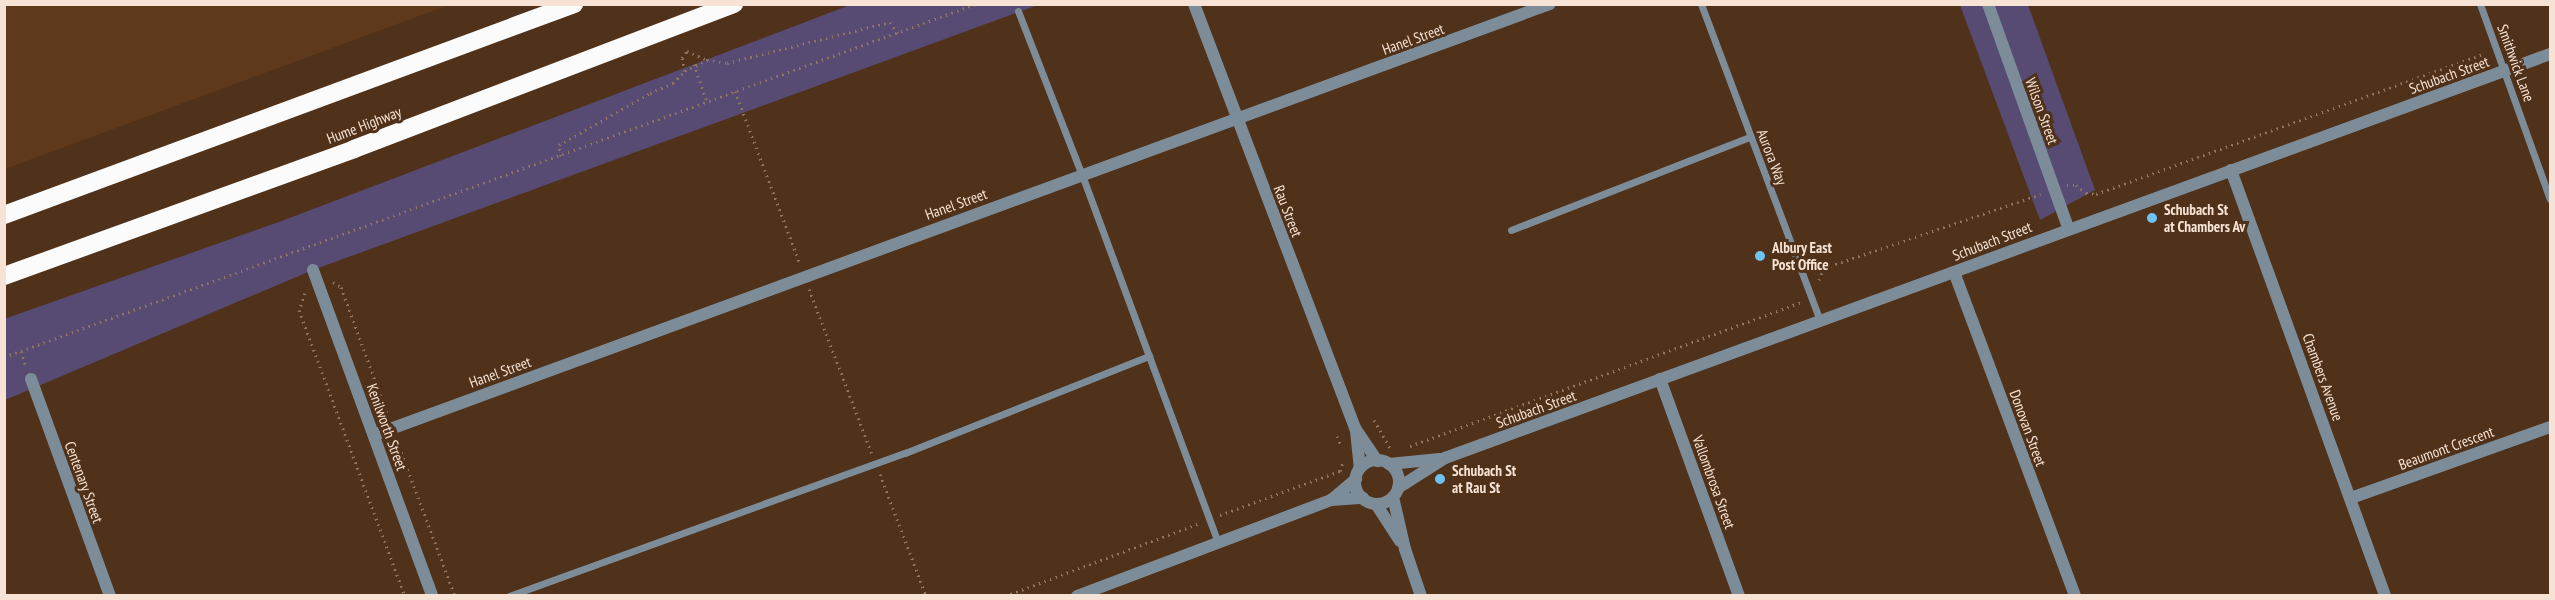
<!DOCTYPE html>
<html>
<head>
<meta charset="utf-8">
<style>
	body { margin:0 }
	#map { position:relative; width:2555px; height:600px; overflow:hidden; background:#503119; font-family:"PT Sans Narrow",sans-serif }
	div>[style] { position:absolute }
	[style*='--x'] { left:calc(var(--x)*1px); top:calc(var(--y)*1px); width:calc(var(--w)*1px); rotate:calc(var(--a)*1deg) }
	.built>* { inset:0; background:#5e391b }
	.green>* { inset:0; background:#574b74 }
	.path>* { height:3px; margin-top:-1.5px; transform-origin:0; background:repeating-linear-gradient(90deg,#907561 0 1.5px,transparent 0 6px) }
	.service>* { height:7px; margin:-3.5px; padding:0 3.5px; transform-origin:3.5px; border-radius:3.5px; background:#7c8d99 }
	.minor>* { height:12px; margin:-6px; padding:0 6px; transform-origin:6px; border-radius:6px; background:#7c8d99 }
	.tertiary>* { height:12px; margin:-6px; padding:0 6px; transform-origin:6px; border-radius:6px; background:#7c8d99 }
	.tertiary>.ring { margin:-6px; padding:0; box-sizing:content-box; background:none; border:12px solid #7c8d99; border-radius:50% }
	.motorway>* { height:18px; margin:-9px; padding:0 9px; transform-origin:9px; border-radius:9px; background:#fbfbfb }
	.dots>* { width:16px; height:16px; translate:-50% -50%; box-sizing:border-box; border:3px solid #503119; border-radius:50% }
	span { translate:-50% -50%; white-space:nowrap; text-align:center; line-height:1.15; -webkit-text-stroke:6px #503119; paint-order:stroke }
	.street-label { font-size:15px; color:#f7e3d5 }
	.poi-label { font-size:15px; color:#f7e3d5; font-weight:700 }
	.left { translate:0 -50%; text-align:left }
	.frame { position:absolute; inset:0; border:6px solid #f7e3d5; pointer-events:none }
</style>
</head>
<body>
<div id="map">
	<div class="built">
		<i style="clip-path:polygon(5px 4px,449px 4px,449px 5px,5px 169px)"></i>
	</div>
	<div class="green">
		<i style="clip-path:polygon(850px 5px,1038px 5px,313px 270px,5px 400px,4px 319px,279px 222px)"></i>
		<i style="clip-path:polygon(1960px 5px,2028px 5px,2095px 190px,2040px 220px)"></i>
	</div>
	<div class="path">
		<i style="--x:687;--y:51;--w:22;--a:24"></i>
		<i style="--x:707;--y:60;--w:20;--a:9"></i>
		<i style="--x:727;--y:63;--w:168;--a:-14.1"></i>
		<i style="--x:890;--y:22;--w:14;--a:56"></i>
		<i style="--x:694;--y:64;--w:40;--a:71.1"></i>
		<i style="--x:685;--y:71;--w:25;--a:-27"></i>
		<i style="--x:735;--y:91;--w:185;--a:69.4"></i>
		<i style="--x:561;--y:156;--w:11;--a:-100"></i>
		<i style="--x:559;--y:145;--w:105;--a:-29.7"></i>
		<i style="--x:650;--y:93;--w:25;--a:-23"></i>
		<i style="--x:673;--y:83;--w:17;--a:-45"></i>
		<i style="--x:685;--y:71;--w:13;--a:-103"></i>
		<i style="--x:682;--y:58;--w:9;--a:-54"></i>
		<i style="--x:2067;--y:185;--w:9;--a:0"></i>
		<i style="--x:2076;--y:185;--w:13;--a:39"></i>
		<i style="--x:2086;--y:193;--w:10;--a:6"></i>
		<i style="--x:2096;--y:194;--w:414;--a:-19.9"></i>
		<i style="--x:1819;--y:280;--w:13;--a:-67"></i>
		<i style="--x:1824;--y:268;--w:229;--a:-18.8"></i>
		<i style="--x:333;--y:282;--w:9;--a:32"></i>
		<i style="--x:341;--y:287;--w:137;--a:70"></i>
		<i style="--x:809;--y:289;--w:177;--a:69.1"></i>
		<i style="--x:305;--y:293;--w:18;--a:109"></i>
		<i style="--x:299;--y:310;--w:305;--a:69.7"></i>
		<i style="--x:21;--y:351;--w:16;--a:72"></i>
		<i style="--x:4;--y:357;--w:1034;--a:-19.96"></i>
		<i style="--x:1374;--y:420;--w:34;--a:60"></i>
		<i style="--x:1337;--y:436;--w:12;--a:66"></i>
		<i style="--x:397;--y:441;--w:165;--a:69.5"></i>
		<i style="--x:1410;--y:446;--w:417;--a:-20.2"></i>
		<i style="--x:880;--y:474;--w:130;--a:69.3"></i>
		<i style="--x:1220;--y:515;--w:128;--a:-20.1"></i>
		<i style="--x:1340;--y:471;--w:9;--a:-72"></i>
		<i style="--x:1005;--y:596;--w:208;--a:-20.5"></i>
	</div>
	<div class="service">
		<i style="--x:1701;--y:4;--w:338;--a:69.4"></i>
		<i style="--x:2480;--y:4;--w:207;--a:70.3"></i>
		<i style="--x:1018;--y:11;--w:176;--a:68.7"></i>
		<i style="--x:1082;--y:175;--w:392;--a:69.7"></i>
		<i style="--x:1511;--y:230;--w:256;--a:-21.3"></i>
		<i style="--x:509;--y:596;--w:421;--a:-19.9"></i>
		<i style="--x:905;--y:453;--w:263;--a:-21.7"></i>
	</div>
	<div class="minor">
		<i style="--x:1194;--y:4;--w:454;--a:69.2"></i>
		<i style="--x:1355;--y:428;--w:40;--a:56"></i>
		<i style="--x:1988;--y:4;--w:238;--a:70.3"></i>
		<i style="--x:2231;--y:170;--w:453;--a:70.1"></i>
		<i style="--x:313;--y:270;--w:347;--a:69.9"></i>
		<i style="--x:1954;--y:272;--w:346;--a:69.5"></i>
		<i style="--x:31;--y:379;--w:231;--a:70"></i>
		<i style="--x:1660;--y:379;--w:231;--a:70"></i>
		<i style="--x:1356;--y:431;--w:37;--a:84"></i>
		<i style="--x:374;--y:435;--w:1252;--a:-20.13"></i>
		<i style="--x:1393;--y:497;--w:53;--a:77"></i>
		<i style="--x:1405;--y:549;--w:50;--a:71.2"></i>
		<i style="--x:2351;--y:498;--w:211;--a:-19.6"></i>
		<i style="--x:1376;--y:504;--w:44;--a:57"></i>
	</div>
	<div class="tertiary">
		<i class="ring" style="left:1355px;top:460px;width:32px;height:32px"></i>
		<i style="--x:1389;--y:464;--w:51;--a:-5.6"></i>
		<i style="--x:1398;--y:488;--w:56;--a:-32.6"></i>
		<i style="--x:1445;--y:458;--w:1177;--a:-20.08"></i>
		<i style="--x:1331;--y:500;--w:33;--a:-40"></i>
		<i style="--x:1077;--y:596;--w:272;--a:-20.7"></i>
		<i style="--x:1331;--y:500;--w:32;--a:-4"></i>
	</div>
	<div class="motorway">
		<i style="--x:4;--y:215;--w:608;--a:-20.31"></i>
		<i style="--x:4;--y:276;--w:372;--a:-19.9"></i>
		<i style="--x:354;--y:149;--w:407;--a:-20.9"></i>
	</div>
	<div class="dots">
		<i style="left:2152px;top:218px;background:#6fc2f4"></i>
		<i style="left:1760px;top:256px;background:#6fc2f4"></i>
		<i style="left:1440px;top:479px;background:#6fc2f4"></i>
	</div>
	<div class="street-label">
		<span style="left:1413px;top:39px;rotate:-20deg">Hanel Street</span>
		<span style="left:2516px;top:63px;rotate:70deg">Smithwick Lane</span>
		<span style="left:2449px;top:75px;rotate:-20deg">Schubach Street</span>
		<span style="left:2042px;top:111px;rotate:70deg">Wilson Street</span>
		<span style="left:364px;top:125px;rotate:-21deg">Hume Highway</span>
		<span style="left:1772px;top:157px;rotate:69deg">Aurora Way</span>
		<span style="left:956px;top:204px;rotate:-20deg">Hanel Street</span>
		<span style="left:1288px;top:211px;rotate:69deg">Rau Street</span>
		<span style="left:1992px;top:241px;rotate:-21deg">Schubach Street</span>
		<span style="left:500px;top:372px;rotate:-20deg">Hanel Street</span>
		<span style="left:2323px;top:377px;rotate:70deg">Chambers Avenue</span>
		<span style="left:1536px;top:409px;rotate:-20deg">Schubach Street</span>
		<span style="left:387px;top:427px;rotate:70deg">Kenilworth Street</span>
		<span style="left:2028px;top:428px;rotate:70deg">Donovan Street</span>
		<span style="left:2446px;top:448px;rotate:-20deg">Beaumont Crescent</span>
		<span style="left:84px;top:482px;rotate:70deg">Centenary Street</span>
		<span style="left:1714px;top:482px;rotate:70deg">Vallombrosa Street</span>
	</div>
	<div class="poi-label">
		<span class="left" style="left:2164px;top:218px">Schubach St<br>at Chambers Av</span>
		<span class="left" style="left:1772px;top:256px">Albury East<br>Post Office</span>
		<span class="left" style="left:1452px;top:479px">Schubach St<br>at Rau St</span>
	</div>
	<div class="frame"></div>
</div>
</body>
</html>
